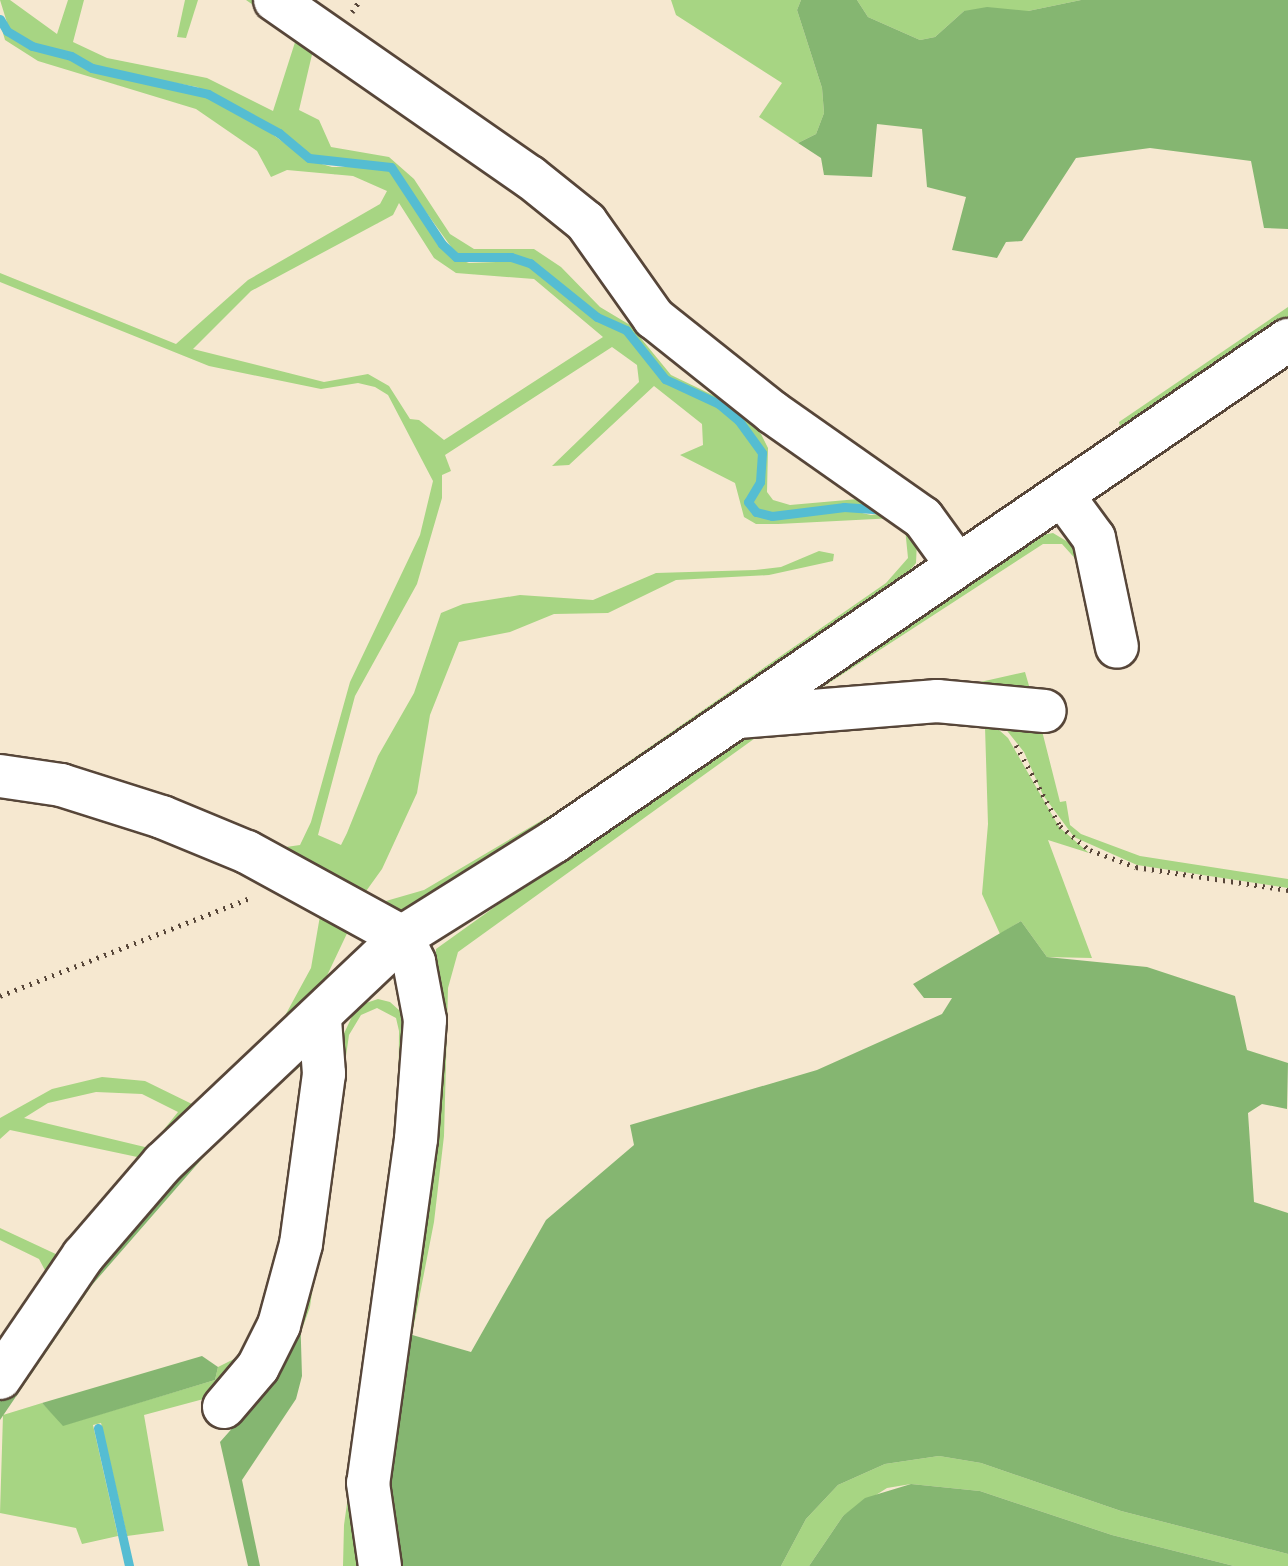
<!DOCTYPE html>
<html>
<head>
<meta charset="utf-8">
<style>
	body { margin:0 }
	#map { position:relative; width:1288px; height:1566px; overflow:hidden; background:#f6e8d0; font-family:"Architects Daughter",sans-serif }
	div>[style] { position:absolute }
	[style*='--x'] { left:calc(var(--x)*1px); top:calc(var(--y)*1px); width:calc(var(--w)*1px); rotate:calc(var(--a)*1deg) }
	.green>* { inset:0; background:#a7d583 }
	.forest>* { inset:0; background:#85b671 }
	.stream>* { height:9px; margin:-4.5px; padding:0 4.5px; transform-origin:4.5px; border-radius:4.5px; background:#55bdd2 }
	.path>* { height:5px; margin-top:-2.5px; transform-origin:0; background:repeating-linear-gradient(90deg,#574639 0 2px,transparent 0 8px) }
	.roads { filter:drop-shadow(2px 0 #574639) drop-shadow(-2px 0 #574639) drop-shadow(0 2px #574639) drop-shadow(0 -2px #574639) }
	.minor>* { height:42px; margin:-21px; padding:0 21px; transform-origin:21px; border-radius:21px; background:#fff }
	span { translate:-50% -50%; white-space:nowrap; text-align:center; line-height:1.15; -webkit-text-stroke:6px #fcf5e5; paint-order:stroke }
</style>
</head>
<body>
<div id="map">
	<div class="green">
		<i style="clip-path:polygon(0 0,10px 0,57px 34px,68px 0,84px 0,73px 42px,107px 58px,207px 78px,273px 111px,297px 36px,246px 0,263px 0,314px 46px,299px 110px,319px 120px,331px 147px,389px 157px,414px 179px,450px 234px,474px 249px,534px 249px,561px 267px,600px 307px,630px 325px,671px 375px,725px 401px,761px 434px,768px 448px,767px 492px,773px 500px,790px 505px,858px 499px,873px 501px,879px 509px,844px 505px,772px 514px,757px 511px,751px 503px,762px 482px,765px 453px,740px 419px,721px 402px,667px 377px,627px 328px,598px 315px,523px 257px,457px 255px,392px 165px,310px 155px,252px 114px,197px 87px,105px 70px,32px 44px,9px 29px)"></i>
		<i style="clip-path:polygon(185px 0,198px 0,186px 38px,177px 37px)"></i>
		<i style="clip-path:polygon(671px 0,801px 0,797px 10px,822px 88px,824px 113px,816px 134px,798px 143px,759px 117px,782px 83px,676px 15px)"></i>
		<i style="clip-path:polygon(857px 0,1081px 0,1028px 11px,964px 11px,935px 37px,920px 40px,868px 17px)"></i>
		<i style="clip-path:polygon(evenodd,0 23px,31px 48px,61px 55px,92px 71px,207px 96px,250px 118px,308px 160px,332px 167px,387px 167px,455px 258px,469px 263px,522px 261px,595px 319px,624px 332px,664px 380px,717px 406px,737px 423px,760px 453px,758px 481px,746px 503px,754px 515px,772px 518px,844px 509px,871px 515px,894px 512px,917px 541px,916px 563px,902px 580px,490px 865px,405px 909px,396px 912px,272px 849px,300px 845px,311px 822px,350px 682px,420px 535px,433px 481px,388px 395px,375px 387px,358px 383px,321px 389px,209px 366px,0 282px,0 273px,176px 344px,248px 280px,380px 204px,387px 191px,353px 176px,287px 170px,271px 177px,257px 151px,196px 109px,38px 61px,5px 40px,0 23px,399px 203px,434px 258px,456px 273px,534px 279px,603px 337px,444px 440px,419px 420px,410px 419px,389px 386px,368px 374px,324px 382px,193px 349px,251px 291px,393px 215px,399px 203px,0 23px,612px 347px,637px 365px,639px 382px,552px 466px,569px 465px,654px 386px,702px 424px,703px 445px,680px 455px,735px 483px,744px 517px,756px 524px,778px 524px,895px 518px,905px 528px,908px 558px,886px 583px,556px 812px,424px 890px,379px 903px,364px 894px,382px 869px,417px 793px,430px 715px,459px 642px,510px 632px,554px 614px,608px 613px,676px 580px,769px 575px,833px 561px,834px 554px,819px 551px,781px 567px,755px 570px,656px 573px,593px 600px,520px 595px,463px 604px,441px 613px,414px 693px,378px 756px,347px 833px,341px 845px,318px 835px,355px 696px,417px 584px,442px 498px,442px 475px,451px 471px,445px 455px,612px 347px)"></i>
		<i style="clip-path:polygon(1288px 307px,1288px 320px,1121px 431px,1119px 422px)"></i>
		<i style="clip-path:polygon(1053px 533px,1078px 548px,1080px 564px,1062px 544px,1043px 544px,812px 694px,967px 685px,1025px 672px,1034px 703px,775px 708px,1042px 535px)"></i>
		<i style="clip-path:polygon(907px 711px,981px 714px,1008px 738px,1059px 827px,1089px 853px,1048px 840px,1092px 958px,1047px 957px,1021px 921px,1000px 934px,982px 894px,988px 824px,985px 727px,902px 718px,758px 736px,458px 952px,448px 988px,444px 1136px,434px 1222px,412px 1335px,402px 1332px,433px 1109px,436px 949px,750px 724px)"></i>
		<i style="clip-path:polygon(1038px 715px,1060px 802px,1066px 801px,1070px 825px,1081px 834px,1140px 856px,1288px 879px,1288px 888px,1137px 865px,1074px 837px,1043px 795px,1024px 752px,996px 717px)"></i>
		<i style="clip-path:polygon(evenodd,321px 910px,351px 925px,323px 984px,0 1363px,0 1340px,47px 1274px,39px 1259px,0 1240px,0 1228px,60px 1256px,142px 1158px,10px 1130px,0 1139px,0 1118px,52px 1089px,102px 1077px,145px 1081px,194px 1105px,281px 1023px,311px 968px,321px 910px,96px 1092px,142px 1094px,178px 1112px,149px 1148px,24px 1118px,48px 1103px,96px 1092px)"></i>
		<i style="clip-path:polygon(378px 999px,390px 1002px,409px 1019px,370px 1566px,343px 1566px,344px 1525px,398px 1139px,399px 1031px,396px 1018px,377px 1008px,361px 1015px,349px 1035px,310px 1307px,300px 1335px,300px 1310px,339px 1044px,357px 1006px)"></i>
		<i style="clip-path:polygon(314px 1049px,305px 1175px,287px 1277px,269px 1328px,237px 1373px,211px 1397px,144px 1415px,164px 1531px,127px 1536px,101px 1423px,93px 1425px,118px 1536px,82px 1544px,76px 1528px,0 1513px,3px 1415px,42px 1403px,64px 1425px,215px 1380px,218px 1367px,236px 1358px,250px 1342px,275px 1284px,295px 1192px,309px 1059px,234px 1122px,229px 1115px)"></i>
		<i style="clip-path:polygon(939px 1456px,981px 1463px,1121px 1511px,1288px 1554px,1288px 1566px,1234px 1566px,1112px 1535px,980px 1491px,911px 1484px,887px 1488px,843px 1516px,809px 1566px,781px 1566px,806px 1519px,838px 1485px,885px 1464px)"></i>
	</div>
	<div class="forest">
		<i style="clip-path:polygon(801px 0,857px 0,868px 17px,920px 40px,935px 37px,964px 11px,987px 7px,1028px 11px,1081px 0,1288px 0,1288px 229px,1264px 228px,1251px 161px,1150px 148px,1076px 158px,1022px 241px,1006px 242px,997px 258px,952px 250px,966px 197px,927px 187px,922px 129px,877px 124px,872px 177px,824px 175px,821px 158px,798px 143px,816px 134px,824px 113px,822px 88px,797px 10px)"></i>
		<i style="clip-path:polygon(1021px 921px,1047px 957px,1147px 967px,1235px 996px,1247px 1050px,1288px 1063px,1287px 1109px,1262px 1104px,1248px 1113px,1254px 1202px,1288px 1213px,1288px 1554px,1121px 1511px,981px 1463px,939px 1456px,885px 1464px,838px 1485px,806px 1519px,781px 1566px,392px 1566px,380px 1522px,402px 1332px,471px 1352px,546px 1220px,634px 1145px,630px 1125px,817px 1070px,942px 1014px,952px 998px,924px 998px,913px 984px)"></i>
		<i style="clip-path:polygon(234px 1122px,92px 1285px,0 1420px,0 1401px,116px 1237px)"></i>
		<i style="clip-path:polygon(300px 1310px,302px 1376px,296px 1399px,242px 1480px,260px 1566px,248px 1566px,220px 1442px,244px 1415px)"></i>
		<i style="clip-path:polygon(202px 1356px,218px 1367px,215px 1380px,63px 1426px,42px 1403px)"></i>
		<i style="clip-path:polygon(911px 1484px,980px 1491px,1112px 1535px,1234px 1566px,809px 1566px,843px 1516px,865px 1498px)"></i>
	</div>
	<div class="stream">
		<i style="--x:0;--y:19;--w:14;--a:60"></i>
		<i style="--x:7;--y:31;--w:29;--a:31"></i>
		<i style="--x:32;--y:46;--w:40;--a:14.4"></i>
		<i style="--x:71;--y:56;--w:24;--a:30"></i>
		<i style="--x:92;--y:68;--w:119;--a:12.6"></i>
		<i style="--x:208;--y:94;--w:81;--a:28.8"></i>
		<i style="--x:279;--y:133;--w:39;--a:40"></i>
		<i style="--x:309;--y:158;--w:82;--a:6.3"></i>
		<i style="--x:391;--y:167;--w:92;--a:56.5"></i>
		<i style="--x:442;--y:244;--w:19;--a:43"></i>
		<i style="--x:456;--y:257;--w:55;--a:0"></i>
		<i style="--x:511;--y:257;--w:20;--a:18"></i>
		<i style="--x:530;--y:263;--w:86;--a:38.9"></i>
		<i style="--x:597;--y:317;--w:32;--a:24"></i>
		<i style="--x:626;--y:330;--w:63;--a:51.5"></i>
		<i style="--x:665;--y:379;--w:60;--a:24.8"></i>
		<i style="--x:719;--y:404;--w:26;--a:40"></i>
		<i style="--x:739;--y:421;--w:39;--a:54"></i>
		<i style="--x:762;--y:453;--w:29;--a:94"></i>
		<i style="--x:760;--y:482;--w:23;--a:121"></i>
		<i style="--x:748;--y:502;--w:13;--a:51"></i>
		<i style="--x:756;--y:512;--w:16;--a:14"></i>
		<i style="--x:772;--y:516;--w:73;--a:-7.1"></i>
		<i style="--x:844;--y:507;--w:43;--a:4"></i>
		<i style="--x:98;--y:1428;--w:141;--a:77.3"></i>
	</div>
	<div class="path">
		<i style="--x:352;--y:12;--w:14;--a:-56"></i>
		<i style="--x:1016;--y:745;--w:92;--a:61.5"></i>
		<i style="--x:1060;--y:826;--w:38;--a:39"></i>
		<i style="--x:1090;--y:850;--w:49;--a:20.3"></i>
		<i style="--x:1136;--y:867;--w:154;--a:8.6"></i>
		<i style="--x:0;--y:996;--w:271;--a:-21.4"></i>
	</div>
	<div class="roads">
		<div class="minor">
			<i style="--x:275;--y:0;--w:310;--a:34.8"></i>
			<i style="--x:530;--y:177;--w:72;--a:38.8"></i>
			<i style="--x:586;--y:222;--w:118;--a:54.7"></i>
			<i style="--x:654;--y:318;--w:151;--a:38.5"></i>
			<i style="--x:772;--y:412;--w:184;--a:35.1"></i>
			<i style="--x:923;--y:518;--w:58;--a:54.1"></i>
			<i style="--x:1063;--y:496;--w:52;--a:53.6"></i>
			<i style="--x:1094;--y:538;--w:111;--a:78.1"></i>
			<i style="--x:738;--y:717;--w:200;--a:-4.6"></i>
			<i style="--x:937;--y:701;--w:108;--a:5.3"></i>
			<i style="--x:0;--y:776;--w:62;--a:8.4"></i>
			<i style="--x:61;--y:785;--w:106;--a:17.6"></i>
			<i style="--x:162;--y:817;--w:92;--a:22.4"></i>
			<i style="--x:247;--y:852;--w:177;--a:28.7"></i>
			<i style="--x:402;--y:937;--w:28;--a:64"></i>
			<i style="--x:414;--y:962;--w:59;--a:79.3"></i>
			<i style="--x:425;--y:1020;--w:119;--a:94.3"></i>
			<i style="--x:416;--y:1139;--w:347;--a:97.9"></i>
			<i style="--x:368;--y:1483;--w:84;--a:81.8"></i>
			<i style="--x:0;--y:1378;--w:148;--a:-55.8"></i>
			<i style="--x:83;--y:1256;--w:123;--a:-49.3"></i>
			<i style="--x:163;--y:1163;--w:329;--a:-43.4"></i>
			<i style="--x:402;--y:937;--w:181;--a:-32.1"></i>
			<i style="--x:555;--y:841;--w:888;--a:-34.35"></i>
			<i style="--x:224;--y:1407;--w:52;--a:-49.6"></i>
			<i style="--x:258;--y:1367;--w:47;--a:-63.4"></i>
			<i style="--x:279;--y:1325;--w:84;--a:-74.8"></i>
			<i style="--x:301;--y:1244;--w:172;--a:-82.3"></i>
			<i style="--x:324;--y:1074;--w:54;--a:-94.2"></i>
		</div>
	</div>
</div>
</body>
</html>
